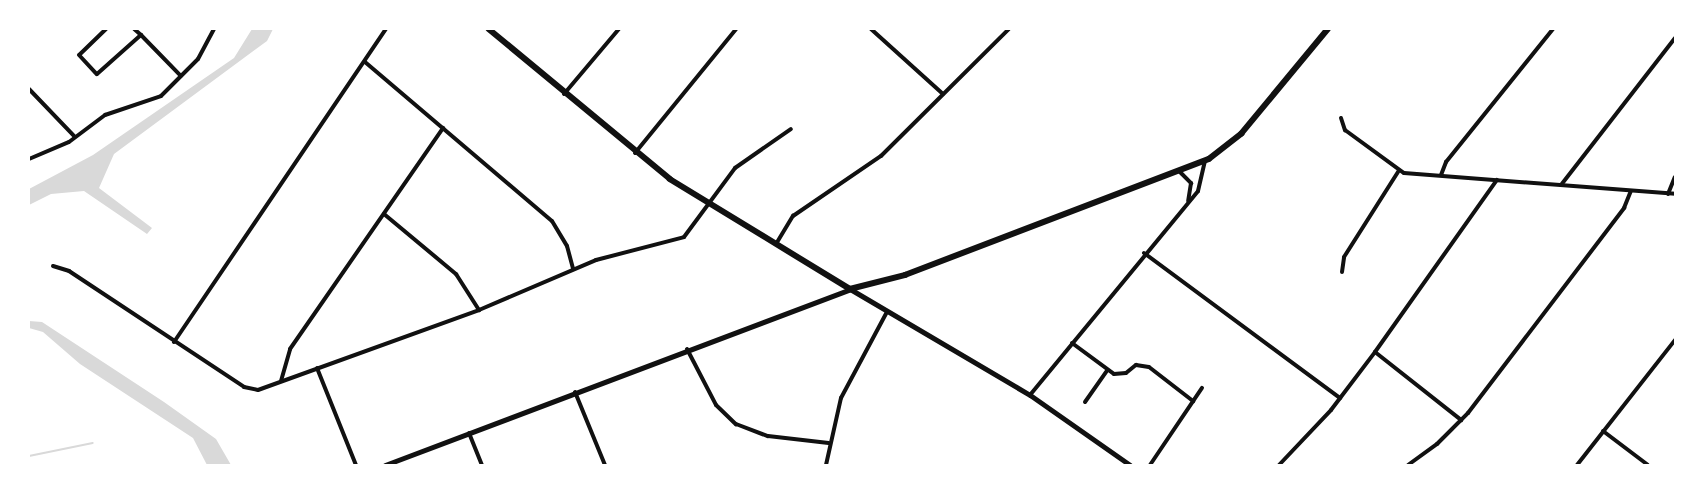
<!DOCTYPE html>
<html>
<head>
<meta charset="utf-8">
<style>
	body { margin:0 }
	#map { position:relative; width:1704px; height:494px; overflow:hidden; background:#fff; font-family:"Space Grotesk",sans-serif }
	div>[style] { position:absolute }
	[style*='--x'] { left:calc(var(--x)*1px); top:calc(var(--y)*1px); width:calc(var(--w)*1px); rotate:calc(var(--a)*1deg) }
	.water>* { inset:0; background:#d9d9d9 }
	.stream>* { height:2px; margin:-1px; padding:0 1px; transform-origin:1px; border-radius:1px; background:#d9d9d9 }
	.minor>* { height:4px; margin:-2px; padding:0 2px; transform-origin:2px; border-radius:2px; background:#111 }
	.tertiary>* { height:5px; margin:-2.5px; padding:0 2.5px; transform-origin:2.5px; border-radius:2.5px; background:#111 }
	.secondary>* { height:5.5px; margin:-2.75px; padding:0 2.75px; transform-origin:2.75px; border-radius:2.75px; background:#111 }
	span { translate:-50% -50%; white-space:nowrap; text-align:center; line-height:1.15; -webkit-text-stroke:4px #fff; paint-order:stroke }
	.frame { position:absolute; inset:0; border:30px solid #fff; pointer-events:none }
</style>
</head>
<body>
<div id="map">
	<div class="water">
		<i style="clip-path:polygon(252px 29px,273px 29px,267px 41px,114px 154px,99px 188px,152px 228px,147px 234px,84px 191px,51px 194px,29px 205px,29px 189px,93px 155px,234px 58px)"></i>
		<i style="clip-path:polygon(29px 321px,42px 322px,164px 402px,216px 439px,231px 465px,207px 465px,193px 438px,80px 364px,43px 332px,29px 328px)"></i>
	</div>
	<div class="stream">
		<i style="--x:29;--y:456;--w:65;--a:-11.5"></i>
	</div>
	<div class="minor">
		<i style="--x:106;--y:29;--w:37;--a:136"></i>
		<i style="--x:79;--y:55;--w:26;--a:47"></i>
		<i style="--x:97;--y:74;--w:59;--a:-41.6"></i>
		<i style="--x:141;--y:35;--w:9;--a:-139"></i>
		<i style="--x:871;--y:29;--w:97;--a:42.1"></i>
		<i style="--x:141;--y:35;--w:57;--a:45.7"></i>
		<i style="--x:365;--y:62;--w:245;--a:40.4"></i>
		<i style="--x:552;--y:221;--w:29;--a:59"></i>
		<i style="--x:567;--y:246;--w:24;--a:75"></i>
		<i style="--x:29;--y:89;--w:66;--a:46.2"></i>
		<i style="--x:564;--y:94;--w:85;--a:-49.8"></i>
		<i style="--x:1341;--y:118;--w:13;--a:72"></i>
		<i style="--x:1345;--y:130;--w:73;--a:36.1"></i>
		<i style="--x:1404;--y:173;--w:272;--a:4.4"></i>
		<i style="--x:635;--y:153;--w:160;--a:-50.8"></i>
		<i style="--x:29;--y:159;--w:43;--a:-23"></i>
		<i style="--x:69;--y:142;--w:45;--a:-36.9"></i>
		<i style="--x:105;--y:115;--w:59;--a:-18.7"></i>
		<i style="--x:161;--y:96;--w:52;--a:-45"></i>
		<i style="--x:198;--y:59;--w:34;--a:-62"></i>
		<i style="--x:1180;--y:172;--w:16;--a:45"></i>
		<i style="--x:1191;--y:183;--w:18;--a:99"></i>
		<i style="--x:1441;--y:175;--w:14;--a:-69"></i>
		<i style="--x:1446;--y:162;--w:171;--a:-51.2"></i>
		<i style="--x:1561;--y:185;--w:186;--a:-52.2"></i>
		<i style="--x:1668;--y:194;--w:18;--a:-68"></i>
		<i style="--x:384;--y:214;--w:94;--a:39.8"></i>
		<i style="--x:456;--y:274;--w:43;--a:57.4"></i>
		<i style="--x:776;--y:244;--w:33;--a:-59"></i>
		<i style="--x:793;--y:216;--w:107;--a:-34.3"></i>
		<i style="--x:881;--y:156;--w:180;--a:-44.8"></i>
		<i style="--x:1144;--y:253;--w:244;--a:36.5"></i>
		<i style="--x:53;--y:266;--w:17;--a:17"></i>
		<i style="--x:69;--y:271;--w:210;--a:33.5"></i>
		<i style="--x:244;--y:387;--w:14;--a:12"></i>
		<i style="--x:258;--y:390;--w:235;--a:-19.9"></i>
		<i style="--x:479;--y:310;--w:127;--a:-23.1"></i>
		<i style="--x:596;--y:260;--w:91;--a:-14.6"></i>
		<i style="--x:684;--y:237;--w:86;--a:-53.5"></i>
		<i style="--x:735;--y:168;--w:68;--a:-34.9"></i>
		<i style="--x:1342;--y:272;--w:15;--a:-82"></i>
		<i style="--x:1344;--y:257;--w:101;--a:-57.6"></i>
		<i style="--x:174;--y:342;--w:378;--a:-55.9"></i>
		<i style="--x:1072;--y:343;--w:52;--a:36.4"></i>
		<i style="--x:1114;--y:374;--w:12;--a:-5"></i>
		<i style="--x:1126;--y:373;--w:13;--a:-39"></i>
		<i style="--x:1136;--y:365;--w:13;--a:9"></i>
		<i style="--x:1149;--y:367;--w:56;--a:37.7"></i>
		<i style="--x:687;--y:349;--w:63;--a:62.6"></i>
		<i style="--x:716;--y:405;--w:28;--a:44"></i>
		<i style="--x:736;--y:424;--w:34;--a:21"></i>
		<i style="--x:768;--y:436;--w:61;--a:6.5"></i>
		<i style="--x:1375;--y:352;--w:110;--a:38.3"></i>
		<i style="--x:317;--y:368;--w:105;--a:68.1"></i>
		<i style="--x:281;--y:381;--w:33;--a:-74"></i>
		<i style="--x:290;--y:349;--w:269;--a:-55.3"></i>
		<i style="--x:575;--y:392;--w:79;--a:67.7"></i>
		<i style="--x:1030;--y:395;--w:264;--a:-50.5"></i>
		<i style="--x:1198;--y:191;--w:31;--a:-77"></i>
		<i style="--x:1085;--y:402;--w:39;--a:-55"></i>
		<i style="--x:1603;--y:431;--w:56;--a:37.1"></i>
		<i style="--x:469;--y:433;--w:35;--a:68"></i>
		<i style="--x:826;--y:465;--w:69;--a:-77.4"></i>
		<i style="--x:841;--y:398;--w:98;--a:-61.9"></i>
		<i style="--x:1150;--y:465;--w:93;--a:-56"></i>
		<i style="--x:1279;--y:465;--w:76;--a:-46.6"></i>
		<i style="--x:1331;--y:410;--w:73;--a:-52.8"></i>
		<i style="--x:1375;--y:352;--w:211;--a:-54.7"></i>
		<i style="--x:1408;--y:465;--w:36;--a:-36"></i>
		<i style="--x:1437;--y:444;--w:44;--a:-45"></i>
		<i style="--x:1468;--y:413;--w:258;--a:-52.7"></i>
		<i style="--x:1624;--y:208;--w:18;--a:-68"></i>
		<i style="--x:1577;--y:465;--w:159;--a:-51.9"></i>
	</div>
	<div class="tertiary">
		<i style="--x:385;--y:465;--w:497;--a:-20.7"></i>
		<i style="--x:850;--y:289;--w:209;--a:30.5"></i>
		<i style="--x:1030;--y:395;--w:122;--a:35"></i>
	</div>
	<div class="secondary">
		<i style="--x:489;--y:29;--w:235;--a:39.6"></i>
		<i style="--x:670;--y:179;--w:211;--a:31.4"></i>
		<i style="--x:850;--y:289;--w:57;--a:-14.3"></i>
		<i style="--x:905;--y:275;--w:325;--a:-20.9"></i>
		<i style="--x:1209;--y:159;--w:41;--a:-38"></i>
		<i style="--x:1241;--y:134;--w:136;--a:-50.4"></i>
	</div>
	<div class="frame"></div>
</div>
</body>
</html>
